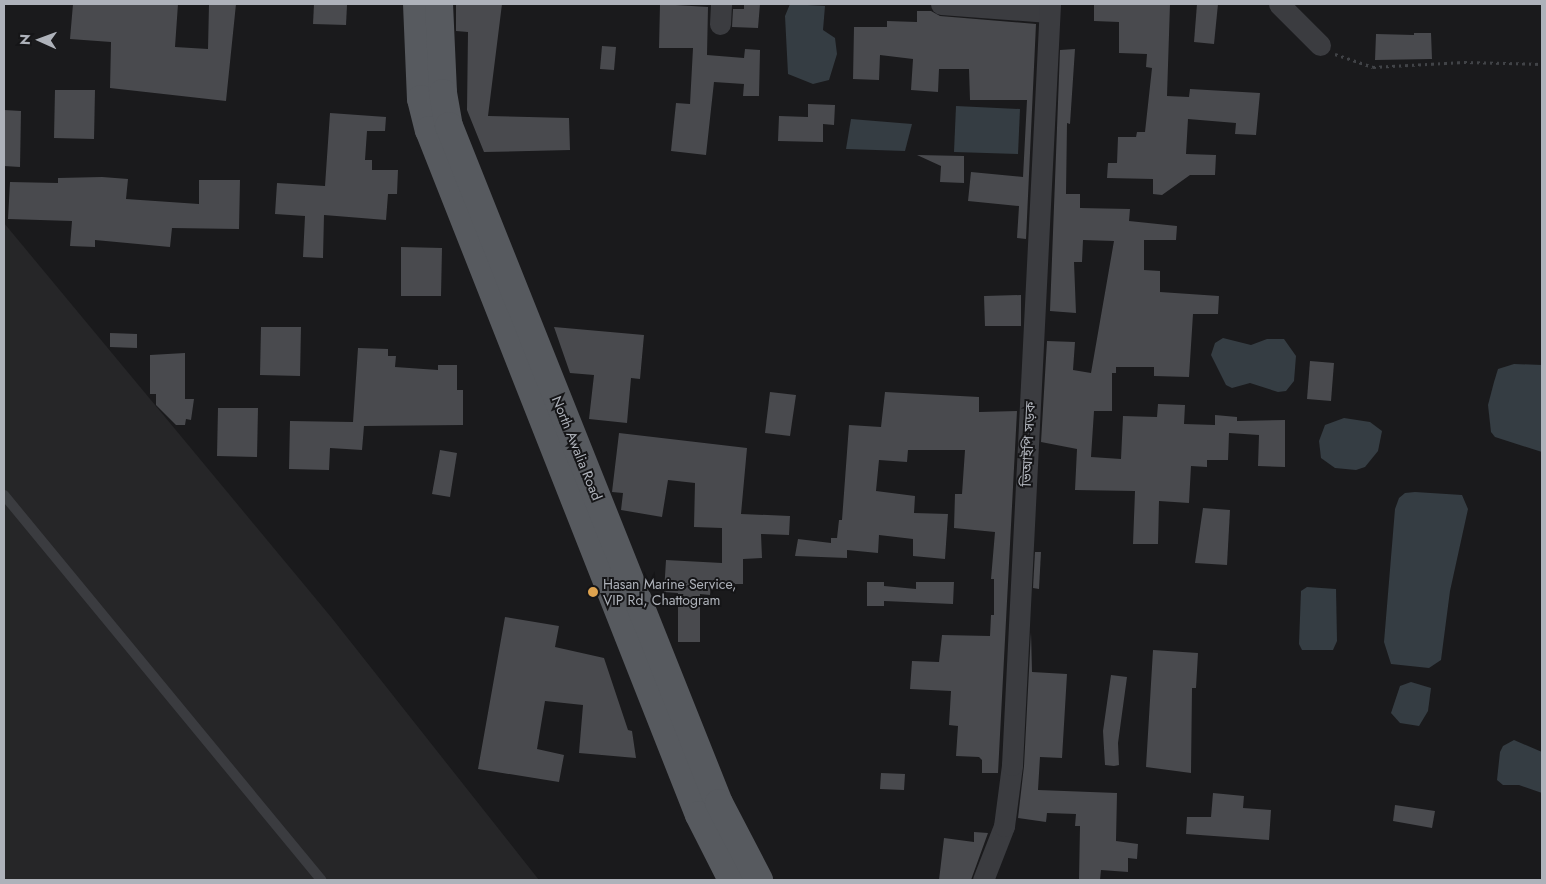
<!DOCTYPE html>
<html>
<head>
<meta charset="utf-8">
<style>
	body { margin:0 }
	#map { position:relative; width:1546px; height:884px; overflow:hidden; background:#1a1a1c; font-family:Jost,"Noto Sans Bengali",sans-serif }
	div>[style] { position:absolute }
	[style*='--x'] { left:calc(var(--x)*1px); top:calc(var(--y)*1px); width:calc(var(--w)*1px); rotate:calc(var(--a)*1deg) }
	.built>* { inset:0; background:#262628 }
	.water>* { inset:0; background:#353d43 }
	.building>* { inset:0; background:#494a4e }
	.path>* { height:3px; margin-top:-1.5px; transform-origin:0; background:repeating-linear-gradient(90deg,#414347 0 2.5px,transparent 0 6.5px) }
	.service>* { height:10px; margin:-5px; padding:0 5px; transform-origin:5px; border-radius:5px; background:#3b3c40 }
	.minor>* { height:21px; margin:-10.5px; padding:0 10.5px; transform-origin:10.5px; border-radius:10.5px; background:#3b3c40 }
	.primary>* { height:28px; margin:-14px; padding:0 14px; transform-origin:14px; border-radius:14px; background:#575a5f }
	.dots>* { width:14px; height:14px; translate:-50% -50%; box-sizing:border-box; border:2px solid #151517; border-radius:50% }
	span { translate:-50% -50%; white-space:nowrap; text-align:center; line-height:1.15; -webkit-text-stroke:4px #151517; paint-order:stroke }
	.street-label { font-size:14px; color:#aeb2ba }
	.poi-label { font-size:14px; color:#aeb2ba }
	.left { translate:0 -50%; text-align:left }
	.frame { position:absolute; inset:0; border:5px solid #aeb2ba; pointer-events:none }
	.north { position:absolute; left:15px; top:15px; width:50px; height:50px; -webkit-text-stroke:4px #151517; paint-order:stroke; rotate:272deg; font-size:14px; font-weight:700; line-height:20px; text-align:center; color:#aeb2ba }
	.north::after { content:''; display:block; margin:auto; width:18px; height:22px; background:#aeb2ba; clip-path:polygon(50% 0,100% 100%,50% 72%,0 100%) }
</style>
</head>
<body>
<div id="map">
	<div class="built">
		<i style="clip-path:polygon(4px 223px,331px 617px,539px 880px,4px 880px)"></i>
	</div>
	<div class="water">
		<i style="clip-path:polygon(790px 4px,825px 6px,823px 30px,835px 38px,837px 54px,829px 80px,813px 84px,788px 74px,785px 16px)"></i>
		<i style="clip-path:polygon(956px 106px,1020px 109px,1018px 154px,954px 152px)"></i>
		<i style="clip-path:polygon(851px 119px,912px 124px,905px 151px,846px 149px)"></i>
		<i style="clip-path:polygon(1223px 338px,1251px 345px,1267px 339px,1284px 339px,1296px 356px,1294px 381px,1286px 391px,1278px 392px,1250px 383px,1232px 388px,1226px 385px,1211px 355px,1215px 343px)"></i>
		<i style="clip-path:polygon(1514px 364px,1542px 365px,1542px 452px,1495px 437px,1491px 432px,1488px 405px,1494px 382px,1498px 369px)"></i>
		<i style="clip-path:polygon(1344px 418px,1370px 422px,1382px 431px,1378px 451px,1365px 467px,1356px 470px,1335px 468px,1321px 458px,1319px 441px,1325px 425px)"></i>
		<i style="clip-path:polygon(1415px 492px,1462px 495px,1468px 509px,1450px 591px,1441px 660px,1429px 668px,1391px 664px,1384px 642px,1395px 509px,1399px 498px,1405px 493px)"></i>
		<i style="clip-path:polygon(1307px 587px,1336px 589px,1337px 641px,1333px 650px,1302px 650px,1299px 644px,1301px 591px)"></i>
		<i style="clip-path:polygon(1411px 682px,1431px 688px,1428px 711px,1419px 726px,1400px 723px,1391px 713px,1400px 686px)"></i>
		<i style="clip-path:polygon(1514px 740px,1542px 752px,1542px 793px,1519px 785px,1503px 785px,1497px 780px,1500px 752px,1503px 746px)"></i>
	</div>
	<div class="building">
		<i style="clip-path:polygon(73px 4px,178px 4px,175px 47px,208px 49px,209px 4px,236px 4px,226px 101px,110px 88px,111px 42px,70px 39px)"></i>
		<i style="clip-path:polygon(314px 4px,347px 5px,346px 25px,313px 24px)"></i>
		<i style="clip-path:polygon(456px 4px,502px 4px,488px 116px,569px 118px,570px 150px,484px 152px,467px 110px,468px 32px,456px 31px)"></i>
		<i style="clip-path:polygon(660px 4px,708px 7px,707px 55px,744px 58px,745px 49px,760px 50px,759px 96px,743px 96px,744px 84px,714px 82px,706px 155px,671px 151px,676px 103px,690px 104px,693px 48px,659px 48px)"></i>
		<i style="clip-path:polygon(744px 4px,760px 4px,758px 28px,732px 27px,733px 9px,744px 9px)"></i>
		<i style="clip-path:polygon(1094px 4px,1170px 4px,1167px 96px,1189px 97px,1190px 89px,1260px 93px,1256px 135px,1235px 134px,1236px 123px,1188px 119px,1186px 154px,1216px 155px,1215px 175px,1190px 175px,1162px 195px,1153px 194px,1153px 179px,1107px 178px,1108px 163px,1117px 163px,1118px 137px,1136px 137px,1137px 132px,1145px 132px,1152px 68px,1146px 67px,1147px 54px,1119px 53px,1119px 22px,1094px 21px)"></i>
		<i style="clip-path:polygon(1197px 4px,1218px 4px,1214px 44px,1194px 42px)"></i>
		<i style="clip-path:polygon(917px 11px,931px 11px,940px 16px,1036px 24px,1026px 239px,1017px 238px,1019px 206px,968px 201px,971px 172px,1023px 177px,1027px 100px,970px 100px,969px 69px,939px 69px,938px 92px,911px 90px,913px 59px,880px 55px,879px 80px,853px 79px,854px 27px,887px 27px,887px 21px,917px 22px)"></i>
		<i style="clip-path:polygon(1414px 33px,1431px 33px,1432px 59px,1375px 60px,1376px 34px,1414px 35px)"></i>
		<i style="clip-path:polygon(602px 46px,616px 47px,614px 70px,600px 69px)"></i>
		<i style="clip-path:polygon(1075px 49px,1070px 124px,1067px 123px,1066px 194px,1080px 194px,1080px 208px,1130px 209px,1129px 221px,1177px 226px,1176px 240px,1144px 240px,1144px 270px,1160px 271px,1160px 292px,1219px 296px,1218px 314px,1193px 314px,1189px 377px,1154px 376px,1154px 367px,1116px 367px,1116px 373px,1112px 373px,1112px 411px,1094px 411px,1091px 457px,1121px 459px,1123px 416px,1157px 417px,1158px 404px,1185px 405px,1184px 424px,1215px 425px,1215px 415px,1237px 417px,1237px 421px,1285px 420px,1285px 467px,1258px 466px,1259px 435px,1229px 433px,1228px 460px,1207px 460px,1207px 467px,1191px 466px,1189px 503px,1159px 501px,1158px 544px,1133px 544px,1135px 491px,1075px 490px,1077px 449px,1041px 442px,1047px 341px,1075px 342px,1073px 370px,1091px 373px,1114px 241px,1083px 240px,1082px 262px,1074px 262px,1076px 313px,1050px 311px,1060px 50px)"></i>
		<i style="clip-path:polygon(55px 90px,95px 90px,94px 139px,54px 138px)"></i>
		<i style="clip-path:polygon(808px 104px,835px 105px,834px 125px,823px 124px,823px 142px,778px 141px,779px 116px,808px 117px)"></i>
		<i style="clip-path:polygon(4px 110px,21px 111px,20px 167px,4px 166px)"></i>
		<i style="clip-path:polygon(330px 113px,386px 117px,385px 131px,367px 131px,365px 160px,372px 160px,372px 170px,398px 170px,397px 194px,388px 194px,386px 220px,324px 215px,323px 258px,303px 257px,305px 216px,275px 214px,277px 183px,325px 186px)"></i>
		<i style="clip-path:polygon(917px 155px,964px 156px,964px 183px,940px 182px,941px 166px)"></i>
		<i style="clip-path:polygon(102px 177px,128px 179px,126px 199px,199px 204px,199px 180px,240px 180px,239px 229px,172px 228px,170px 247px,95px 240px,95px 247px,70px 246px,72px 221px,8px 219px,10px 182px,58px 183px,58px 178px)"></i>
		<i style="clip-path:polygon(401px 247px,442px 248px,441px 296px,401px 296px)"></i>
		<i style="clip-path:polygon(1021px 295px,1021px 326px,985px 326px,984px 296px)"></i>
		<i style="clip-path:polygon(261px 327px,301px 327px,300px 376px,260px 375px)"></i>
		<i style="clip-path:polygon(554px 327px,644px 335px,640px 379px,631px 378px,627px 423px,589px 419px,594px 375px,570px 373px)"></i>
		<i style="clip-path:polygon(110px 333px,137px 334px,137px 348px,110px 347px)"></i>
		<i style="clip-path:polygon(358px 348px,388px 349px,388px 356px,396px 356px,395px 367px,438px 370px,438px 365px,457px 365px,457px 390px,463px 390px,463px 425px,364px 426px,362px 450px,330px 448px,329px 470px,289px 469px,290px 421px,353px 422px)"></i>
		<i style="clip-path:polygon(185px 353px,185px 399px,194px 399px,191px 420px,186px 419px,185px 425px,176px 425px,156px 405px,156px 394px,150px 394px,150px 355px)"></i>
		<i style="clip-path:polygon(1310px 361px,1334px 363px,1331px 401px,1307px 399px)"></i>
		<i style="clip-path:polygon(770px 392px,796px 395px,790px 436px,765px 433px)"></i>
		<i style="clip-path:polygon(885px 392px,979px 397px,979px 412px,1017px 411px,998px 773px,982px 773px,982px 760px,979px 757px,956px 756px,958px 726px,949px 725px,951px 691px,910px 689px,912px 661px,939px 662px,942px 635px,990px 636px,991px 615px,994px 615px,994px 579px,991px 579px,995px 532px,954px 528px,955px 494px,962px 494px,965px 450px,908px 450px,907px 462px,879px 460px,876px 491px,915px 496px,914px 513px,948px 514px,945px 559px,913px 556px,913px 539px,879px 535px,878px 553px,847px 550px,847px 558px,795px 556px,798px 539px,831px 543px,831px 538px,837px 538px,839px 520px,842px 520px,849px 425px,881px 427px)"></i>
		<i style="clip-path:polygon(218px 408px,258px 408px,257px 457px,217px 456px)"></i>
		<i style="clip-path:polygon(619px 433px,747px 448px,741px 514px,790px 516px,789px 535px,761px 534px,762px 558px,743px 559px,743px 584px,711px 584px,710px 595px,700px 594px,700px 642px,678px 642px,678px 593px,664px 592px,666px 560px,722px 563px,722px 528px,694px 527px,695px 483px,668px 480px,662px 517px,621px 510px,623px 493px,612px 492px)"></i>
		<i style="clip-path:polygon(440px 450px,457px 453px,450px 497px,432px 494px)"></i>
		<i style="clip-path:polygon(1203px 508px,1230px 510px,1227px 565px,1195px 563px)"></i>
		<i style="clip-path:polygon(1035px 552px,1041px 552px,1039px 589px,1033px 588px)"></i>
		<i style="clip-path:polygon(867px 582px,884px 582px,884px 586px,916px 589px,916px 582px,954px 582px,953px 604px,884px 601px,884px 606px,867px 606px)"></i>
		<i style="clip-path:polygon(505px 617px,559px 626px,555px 647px,604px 658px,628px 730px,632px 731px,636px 758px,579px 753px,583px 705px,545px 701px,537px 749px,564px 755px,559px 782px,478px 769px)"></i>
		<i style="clip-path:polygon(1031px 632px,1032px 672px,1067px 674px,1062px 758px,1040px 757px,1038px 790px,1117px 793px,1116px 841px,1138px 844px,1137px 859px,1128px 858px,1128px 872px,1101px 870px,1100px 880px,1079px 880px,1080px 826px,1075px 826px,1076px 814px,1047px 813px,1046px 822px,1018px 818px,1024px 766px)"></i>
		<i style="clip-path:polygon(1153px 650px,1198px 653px,1196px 688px,1192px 688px,1191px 773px,1146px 767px)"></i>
		<i style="clip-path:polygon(1111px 675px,1127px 677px,1118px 743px,1119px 765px,1114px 766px,1105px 765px,1103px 731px)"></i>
		<i style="clip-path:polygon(881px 773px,905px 774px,904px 790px,880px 789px)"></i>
		<i style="clip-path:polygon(1213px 793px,1244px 796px,1243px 808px,1271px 810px,1269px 840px,1186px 834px,1187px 817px,1211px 817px)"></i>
		<i style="clip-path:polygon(1395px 805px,1435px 811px,1432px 828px,1393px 821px)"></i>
		<i style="clip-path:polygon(974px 832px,988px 833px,971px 880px,939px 880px,944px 838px,974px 842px)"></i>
	</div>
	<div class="path">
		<i style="--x:1335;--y:54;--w:40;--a:18.9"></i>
		<i style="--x:1373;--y:67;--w:91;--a:-3.1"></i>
		<i style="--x:1464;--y:62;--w:78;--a:1.5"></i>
	</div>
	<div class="service">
		<i style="--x:4;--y:495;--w:499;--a:50.5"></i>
	</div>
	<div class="minor">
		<i style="--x:941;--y:4;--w:108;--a:4.2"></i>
		<i style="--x:1279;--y:4;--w:58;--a:45"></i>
		<i style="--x:720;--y:24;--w:20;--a:-87"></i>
		<i style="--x:983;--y:880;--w:58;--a:-68.7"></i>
		<i style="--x:1004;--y:826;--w:62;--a:-82.5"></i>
		<i style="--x:1012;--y:765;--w:762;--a:-87.14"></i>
	</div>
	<div class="primary">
		<i style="--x:417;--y:4;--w:95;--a:87.6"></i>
		<i style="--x:421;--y:99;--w:32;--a:76"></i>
		<i style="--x:429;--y:130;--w:736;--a:68.49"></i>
		<i style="--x:699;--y:815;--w:73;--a:63.1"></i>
		<i style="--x:439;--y:4;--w:89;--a:87.4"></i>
		<i style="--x:443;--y:93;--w:34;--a:80"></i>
		<i style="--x:449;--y:126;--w:729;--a:68.26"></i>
		<i style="--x:719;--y:803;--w:87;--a:62.5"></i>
	</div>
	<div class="dots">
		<i style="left:593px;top:592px;background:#dea34f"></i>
	</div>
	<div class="street-label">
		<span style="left:1028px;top:444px;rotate:-87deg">ভিআইপি সড়ক</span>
		<span style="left:577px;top:448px;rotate:68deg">North Awalia Road</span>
	</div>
	<div class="poi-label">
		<span class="left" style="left:603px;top:592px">Hasan Marine Service,<br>VIP Rd, Chattogram</span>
	</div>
	<div class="frame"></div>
	<div class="north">N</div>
</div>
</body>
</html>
